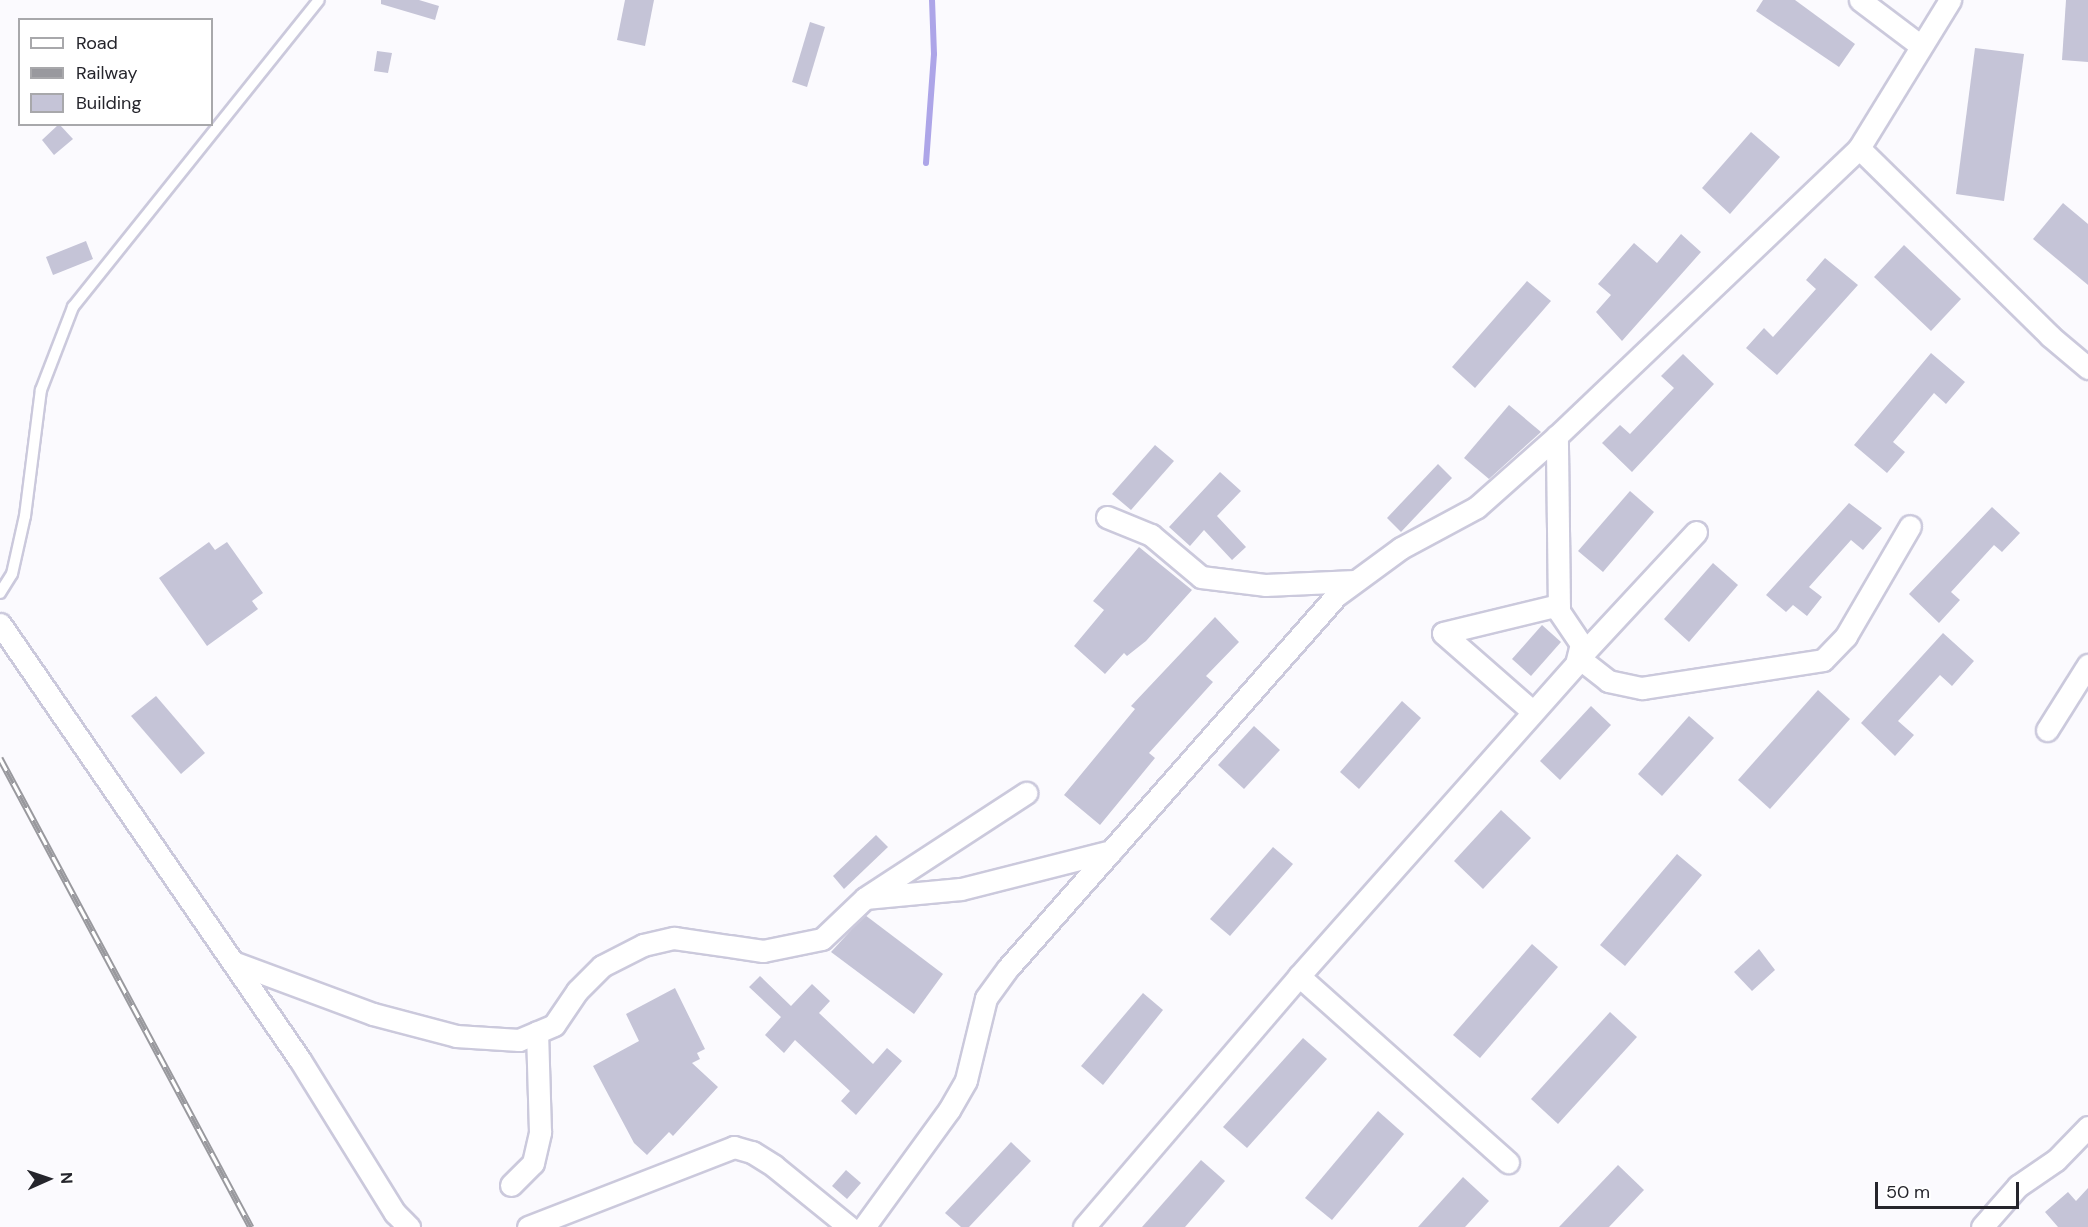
<!DOCTYPE html>
<html>
<head>
<meta charset="utf-8">
<style>
	body { margin:0 }
	#map { position:relative; width:2088px; height:1227px; overflow:hidden; background:#fbfafe; font-family:"DM Sans",sans-serif }
	div>[style] { position:absolute }
	[style*='--x'] { left:calc(var(--x)*1px); top:calc(var(--y)*1px); width:calc(var(--w)*1px); rotate:calc(var(--a)*1deg) }
	.stream>* { height:6px; margin:-3px; padding:0 3px; transform-origin:3px; border-radius:3px; background:#ada5e8 }
	.building>* { inset:0; background:#c5c4d7 }
	.roads { filter:drop-shadow(2px 0 #cbc9dc) drop-shadow(-2px 0 #cbc9dc) drop-shadow(0 2px #cbc9dc) drop-shadow(0 -2px #cbc9dc) }
	.service>* { height:10px; margin:-5px; padding:0 5px; transform-origin:5px; border-radius:5px; background:#fff }
	.minor>* { height:21px; margin:-10.5px; padding:0 10.5px; transform-origin:10.5px; border-radius:10.5px; background:#fff }
	.rail>* { height:7px; margin-top:-3.5px; transform-origin:0; background:repeating-linear-gradient(90deg,#fff 0 14px,#99999e 0 28px); box-sizing:border-box; border-block:2px solid #99999e }
	span { translate:-50% -50%; white-space:nowrap; text-align:center; line-height:1.15; -webkit-text-stroke:4.5px #fff; paint-order:stroke }
	.legend { position:absolute; left:18px; top:18px; width:195px; height:108px; box-sizing:border-box; background:#fff; border:2px solid #a8a8ab; margin:0; padding:8px 10px; list-style:none; font-size:18px; color:#25252c }
	.legend li { display:flex; align-items:center; gap:12px; height:30px }
	.legend b { width:30px; border:2px solid #a8a8ab }
	.north { position:absolute; left:18px; top:1149px; width:60px; height:60px; -webkit-text-stroke:4px #fff; paint-order:stroke; rotate:87deg; font-size:16px; font-weight:700; line-height:24px; text-align:center; color:#25252c }
	.north::after { content:''; display:block; margin:auto; width:21px; height:27px; background:#25252c; clip-path:polygon(50% 0,100% 100%,50% 72%,0 100%) }
	.scale { position:absolute; left:1875px; top:1182px; width:144px; height:27px; box-sizing:border-box; border:3px solid #25252c; border-top:0; padding-left:8px; font-size:18px; line-height:21px; white-space:nowrap; color:#25252c; -webkit-text-stroke:4px #fff; paint-order:stroke }
</style>
</head>
<body>
<div id="map">
	<div class="stream">
		<i style="--x:926;--y:163;--w:109;--a:-85.8"></i>
		<i style="--x:934;--y:54;--w:54;--a:-92.1"></i>
	</div>
	<div class="building">
		<i style="clip-path:polygon(381px 0,419px 0,439px 6px,435px 20px,381px 4px)"></i>
		<i style="clip-path:polygon(625px 0,654px 0,645px 46px,617px 40px)"></i>
		<i style="clip-path:polygon(1763px 0,1795px 0,1855px 44px,1839px 67px,1756px 11px)"></i>
		<i style="clip-path:polygon(2066px 0,2088px 0,2088px 62px,2062px 60px)"></i>
		<i style="clip-path:polygon(810px 22px,825px 27px,807px 87px,792px 82px)"></i>
		<i style="clip-path:polygon(1975px 48px,2024px 54px,2004px 201px,1956px 194px)"></i>
		<i style="clip-path:polygon(377px 51px,392px 53px,388px 73px,374px 71px)"></i>
		<i style="clip-path:polygon(59px 124px,73px 139px,54px 155px,42px 140px)"></i>
		<i style="clip-path:polygon(1751px 132px,1780px 157px,1730px 214px,1702px 188px)"></i>
		<i style="clip-path:polygon(2063px 203px,2088px 224px,2088px 285px,2033px 239px)"></i>
		<i style="clip-path:polygon(1681px 234px,1701px 252px,1622px 341px,1596px 312px,1611px 295px,1598px 284px,1634px 243px,1657px 263px)"></i>
		<i style="clip-path:polygon(86px 241px,93px 259px,53px 275px,46px 257px)"></i>
		<i style="clip-path:polygon(1904px 245px,1961px 299px,1931px 331px,1874px 277px)"></i>
		<i style="clip-path:polygon(1825px 258px,1858px 285px,1777px 375px,1746px 348px,1764px 328px,1773px 337px,1816px 289px,1806px 280px)"></i>
		<i style="clip-path:polygon(1527px 281px,1551px 301px,1475px 388px,1452px 367px)"></i>
		<i style="clip-path:polygon(1931px 353px,1965px 382px,1946px 404px,1934px 393px,1893px 442px,1905px 452px,1887px 473px,1854px 445px)"></i>
		<i style="clip-path:polygon(1683px 354px,1714px 384px,1632px 472px,1602px 443px,1620px 425px,1630px 434px,1674px 388px,1661px 376px)"></i>
		<i style="clip-path:polygon(1509px 405px,1541px 432px,1489px 479px,1464px 458px)"></i>
		<i style="clip-path:polygon(1155px 445px,1174px 461px,1131px 510px,1112px 494px)"></i>
		<i style="clip-path:polygon(1438px 464px,1452px 478px,1401px 532px,1387px 518px)"></i>
		<i style="clip-path:polygon(1220px 472px,1241px 491px,1217px 516px,1246px 547px,1232px 560px,1204px 530px,1190px 546px,1169px 527px)"></i>
		<i style="clip-path:polygon(1630px 491px,1654px 512px,1603px 572px,1578px 551px)"></i>
		<i style="clip-path:polygon(1849px 503px,1882px 528px,1863px 550px,1851px 540px,1809px 587px,1822px 597px,1807px 616px,1793px 605px,1786px 612px,1766px 595px)"></i>
		<i style="clip-path:polygon(1992px 507px,2020px 533px,2002px 552px,1994px 545px,1951px 592px,1960px 600px,1939px 623px,1909px 594px)"></i>
		<i style="clip-path:polygon(209px 542px,215px 550px,227px 542px,263px 593px,252px 601px,258px 609px,207px 646px,159px 578px)"></i>
		<i style="clip-path:polygon(1139px 547px,1192px 590px,1146px 641px,1127px 656px,1124px 653px,1105px 674px,1074px 646px,1104px 610px,1093px 601px)"></i>
		<i style="clip-path:polygon(1713px 563px,1738px 585px,1689px 642px,1664px 619px)"></i>
		<i style="clip-path:polygon(1215px 617px,1239px 642px,1206px 676px,1213px 682px,1149px 753px,1155px 758px,1100px 825px,1064px 795px,1135px 709px,1131px 706px)"></i>
		<i style="clip-path:polygon(1542px 625px,1561px 642px,1531px 676px,1512px 659px)"></i>
		<i style="clip-path:polygon(1943px 633px,1974px 661px,1952px 686px,1940px 675px,1898px 721px,1914px 735px,1895px 756px,1861px 723px)"></i>
		<i style="clip-path:polygon(1818px 690px,1850px 719px,1770px 809px,1738px 780px)"></i>
		<i style="clip-path:polygon(156px 696px,205px 753px,181px 774px,131px 716px)"></i>
		<i style="clip-path:polygon(1402px 701px,1421px 718px,1359px 789px,1340px 772px)"></i>
		<i style="clip-path:polygon(1591px 706px,1611px 725px,1560px 780px,1540px 761px)"></i>
		<i style="clip-path:polygon(1689px 716px,1714px 738px,1662px 796px,1638px 774px)"></i>
		<i style="clip-path:polygon(1254px 726px,1280px 750px,1244px 789px,1218px 765px)"></i>
		<i style="clip-path:polygon(1501px 810px,1531px 838px,1483px 889px,1454px 861px)"></i>
		<i style="clip-path:polygon(876px 835px,888px 847px,844px 889px,833px 876px)"></i>
		<i style="clip-path:polygon(1273px 847px,1293px 864px,1230px 936px,1210px 919px)"></i>
		<i style="clip-path:polygon(1677px 854px,1702px 875px,1625px 966px,1600px 945px)"></i>
		<i style="clip-path:polygon(865px 915px,943px 974px,914px 1014px,831px 952px)"></i>
		<i style="clip-path:polygon(1532px 944px,1558px 967px,1480px 1058px,1453px 1035px)"></i>
		<i style="clip-path:polygon(1759px 949px,1775px 970px,1752px 991px,1734px 972px)"></i>
		<i style="clip-path:polygon(760px 976px,791px 1006px,812px 984px,830px 1001px,819px 1013px,873px 1064px,887px 1048px,902px 1061px,856px 1115px,841px 1101px,850px 1091px,795px 1040px,784px 1053px,765px 1035px,781px 1017px,749px 987px)"></i>
		<i style="clip-path:polygon(675px 988px,705px 1049px,697px 1053px,700px 1059px,692px 1063px,718px 1087px,673px 1136px,669px 1132px,647px 1155px,634px 1143px,593px 1066px,639px 1041px,626px 1014px)"></i>
		<i style="clip-path:polygon(1143px 993px,1163px 1010px,1103px 1085px,1081px 1066px)"></i>
		<i style="clip-path:polygon(1610px 1012px,1637px 1037px,1558px 1124px,1531px 1099px)"></i>
		<i style="clip-path:polygon(1303px 1038px,1327px 1059px,1247px 1148px,1223px 1127px)"></i>
		<i style="clip-path:polygon(1378px 1111px,1404px 1134px,1332px 1220px,1305px 1198px)"></i>
		<i style="clip-path:polygon(1011px 1142px,1031px 1161px,969px 1227px,961px 1227px,945px 1213px)"></i>
		<i style="clip-path:polygon(1201px 1160px,1225px 1181px,1185px 1227px,1142px 1227px)"></i>
		<i style="clip-path:polygon(1618px 1165px,1644px 1190px,1609px 1227px,1559px 1227px)"></i>
		<i style="clip-path:polygon(846px 1170px,861px 1183px,847px 1199px,832px 1186px)"></i>
		<i style="clip-path:polygon(1463px 1177px,1489px 1201px,1465px 1227px,1418px 1227px)"></i>
		<i style="clip-path:polygon(2088px 1188px,2088px 1227px,2058px 1227px,2045px 1212px,2068px 1192px,2076px 1201px)"></i>
	</div>
	<div class="roads">
		<div class="service">
			<i style="--x:0;--y:593;--w:22;--a:-58"></i>
			<i style="--x:12;--y:574;--w:59;--a:-77.4"></i>
			<i style="--x:25;--y:516;--w:127;--a:-82.8"></i>
			<i style="--x:41;--y:390;--w:89;--a:-68.9"></i>
			<i style="--x:73;--y:307;--w:393;--a:-51.3"></i>
		</div>
		<div class="minor">
			<i style="--x:1860;--y:0;--w:76;--a:37"></i>
			<i style="--x:1859;--y:148;--w:268;--a:44.5"></i>
			<i style="--x:2050;--y:336;--w:50;--a:40.1"></i>
			<i style="--x:1107;--y:517;--w:48;--a:22.2"></i>
			<i style="--x:1151;--y:535;--w:65;--a:40"></i>
			<i style="--x:1201;--y:577;--w:64;--a:7.1"></i>
			<i style="--x:1265;--y:585;--w:90;--a:-2.5"></i>
			<i style="--x:1696;--y:532;--w:172;--a:132.9"></i>
			<i style="--x:1579;--y:658;--w:37;--a:38"></i>
			<i style="--x:1608;--y:681;--w:35;--a:12"></i>
			<i style="--x:1642;--y:688;--w:183;--a:-8.8"></i>
			<i style="--x:1823;--y:660;--w:33;--a:-46"></i>
			<i style="--x:1846;--y:636;--w:127;--a:-59.8"></i>
			<i style="--x:0;--y:624;--w:529;--a:55.47"></i>
			<i style="--x:300;--y:1060;--w:180;--a:58.2"></i>
			<i style="--x:395;--y:1213;--w:20;--a:45"></i>
			<i style="--x:1532;--y:711;--w:118;--a:-138.8"></i>
			<i style="--x:1443;--y:633;--w:119;--a:-13.6"></i>
			<i style="--x:2047;--y:730;--w:77;--a:-57.8"></i>
			<i style="--x:868;--y:896;--w:189;--a:-33.1"></i>
			<i style="--x:233;--y:962;--w:149;--a:20.4"></i>
			<i style="--x:373;--y:1014;--w:86;--a:14.8"></i>
			<i style="--x:456;--y:1036;--w:63;--a:3.6"></i>
			<i style="--x:519;--y:1040;--w:38;--a:-23"></i>
			<i style="--x:554;--y:1025;--w:41;--a:-55.9"></i>
			<i style="--x:577;--y:991;--w:35;--a:-45"></i>
			<i style="--x:602;--y:966;--w:46;--a:-27.1"></i>
			<i style="--x:643;--y:945;--w:32;--a:-13"></i>
			<i style="--x:674;--y:938;--w:90;--a:8.3"></i>
			<i style="--x:763;--y:951;--w:60;--a:-11.5"></i>
			<i style="--x:822;--y:939;--w:59;--a:-43.6"></i>
			<i style="--x:865;--y:898;--w:96;--a:-5.4"></i>
			<i style="--x:961;--y:889;--w:155;--a:-14.2"></i>
			<i style="--x:1299;--y:976;--w:280;--a:41.7"></i>
			<i style="--x:511;--y:1185;--w:31;--a:-45"></i>
			<i style="--x:533;--y:1163;--w:32;--a:-77"></i>
			<i style="--x:540;--y:1132;--w:100;--a:-91.7"></i>
			<i style="--x:528;--y:1227;--w:221;--a:-21.2"></i>
			<i style="--x:734;--y:1147;--w:19;--a:16"></i>
			<i style="--x:752;--y:1152;--w:26;--a:32"></i>
			<i style="--x:774;--y:1166;--w:97;--a:39.1"></i>
			<i style="--x:864;--y:1227;--w:145;--a:-54"></i>
			<i style="--x:949;--y:1110;--w:34;--a:-60"></i>
			<i style="--x:966;--y:1080;--w:84;--a:-76.3"></i>
			<i style="--x:986;--y:998;--w:37;--a:-54"></i>
			<i style="--x:1008;--y:968;--w:497;--a:-48.6"></i>
			<i style="--x:1337;--y:595;--w:79;--a:-36.3"></i>
			<i style="--x:1401;--y:548;--w:86;--a:-28.3"></i>
			<i style="--x:1477;--y:507;--w:107;--a:-41.6"></i>
			<i style="--x:1084;--y:1227;--w:330;--a:-49.4"></i>
			<i style="--x:1299;--y:976;--w:417;--a:-48.4"></i>
			<i style="--x:1576;--y:664;--w:21;--a:-76"></i>
			<i style="--x:1581;--y:644;--w:40;--a:-124"></i>
			<i style="--x:1559;--y:611;--w:175;--a:-90.7"></i>
			<i style="--x:1557;--y:436;--w:417;--a:-43.6"></i>
			<i style="--x:1859;--y:148;--w:174;--a:-58.4"></i>
			<i style="--x:1982;--y:1227;--w:55;--a:-48.7"></i>
			<i style="--x:2018;--y:1186;--w:46;--a:-34.4"></i>
			<i style="--x:2056;--y:1160;--w:46;--a:-45.9"></i>
		</div>
	</div>
	<div class="rail">
		<i style="--x:0;--y:758;--w:532;--a:61.85"></i>
	</div>
	<ul class="legend">
	<li><b style="height:8px;background:#fff"></b>Road</li>
	<li><b style="height:8px;background:#99999e"></b>Railway</li>
	<li><b style="height:16px;background:#c5c4d7"></b>Building</li>
	</ul>
	<div class="north">N</div>
	<div class="scale">50 m</div>
</div>
</body>
</html>
